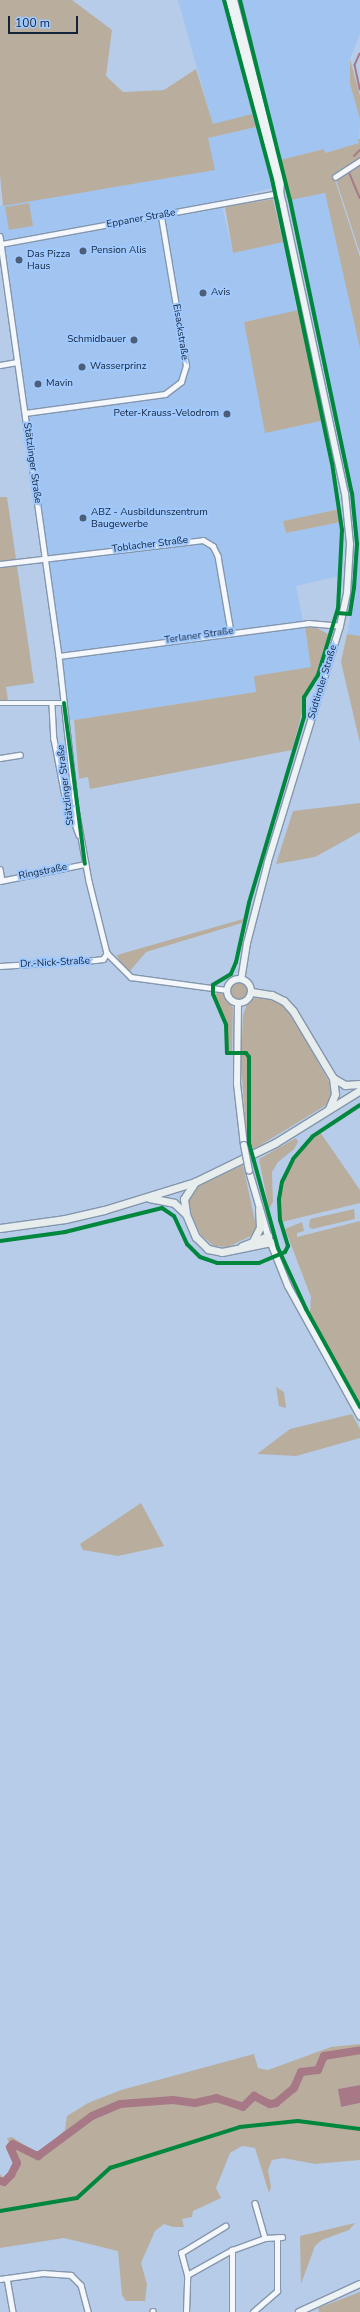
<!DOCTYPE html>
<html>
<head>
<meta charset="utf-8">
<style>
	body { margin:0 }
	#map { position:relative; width:360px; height:2312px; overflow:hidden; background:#b6cce9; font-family:"Nunito Sans",sans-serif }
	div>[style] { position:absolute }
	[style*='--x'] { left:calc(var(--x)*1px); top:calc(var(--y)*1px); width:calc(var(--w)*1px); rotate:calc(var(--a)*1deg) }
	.built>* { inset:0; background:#a1c4f1 }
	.green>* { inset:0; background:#b9ae9e }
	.round { border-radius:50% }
	.water>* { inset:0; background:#a77986 }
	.stream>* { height:1.5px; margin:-0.75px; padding:0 0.75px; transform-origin:0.75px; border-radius:0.75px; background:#a77986 }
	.river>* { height:8px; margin:-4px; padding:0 4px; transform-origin:4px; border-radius:4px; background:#a77986 }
	.roads { filter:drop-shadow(1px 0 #8496ac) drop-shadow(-1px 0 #8496ac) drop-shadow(0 1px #8496ac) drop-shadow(0 -1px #8496ac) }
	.street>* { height:4.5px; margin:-2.25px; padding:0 2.25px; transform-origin:2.25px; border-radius:2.25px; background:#f4f7fc }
	.secondary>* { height:6px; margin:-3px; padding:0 3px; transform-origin:3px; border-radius:3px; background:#edf2f4 }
	.secondary>.ring { margin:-3px; padding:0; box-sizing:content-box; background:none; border:6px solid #edf2f4; border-radius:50% }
	.primary>* { height:7px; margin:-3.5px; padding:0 3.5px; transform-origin:3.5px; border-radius:3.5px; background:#e7eded }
	.bridges { filter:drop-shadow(1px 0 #8496ac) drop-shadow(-1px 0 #8496ac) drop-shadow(0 1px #8496ac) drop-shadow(0 -1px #8496ac) }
	.secondary-bridge>* { height:6px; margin:-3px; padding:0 3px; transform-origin:3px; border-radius:3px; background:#edf2f4 }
	.cycleway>* { height:4px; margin:-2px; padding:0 2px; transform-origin:2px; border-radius:2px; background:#00873e }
	.dots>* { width:11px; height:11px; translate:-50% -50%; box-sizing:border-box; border:2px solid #a0c9ff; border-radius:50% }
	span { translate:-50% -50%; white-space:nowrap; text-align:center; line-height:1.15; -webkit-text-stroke:4px #a0c9ff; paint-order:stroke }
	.street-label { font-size:10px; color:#142438 }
	.poi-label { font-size:10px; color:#142438 }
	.left { translate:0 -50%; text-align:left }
	.right { translate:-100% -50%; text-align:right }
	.scale { position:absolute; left:8px; top:16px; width:70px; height:18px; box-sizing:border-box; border:2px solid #142438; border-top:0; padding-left:5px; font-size:12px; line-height:14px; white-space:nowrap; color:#142438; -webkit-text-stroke:3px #a0c9ff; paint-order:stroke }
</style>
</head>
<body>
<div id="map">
	<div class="built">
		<i style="clip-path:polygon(178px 0,223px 0,252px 114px,213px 125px)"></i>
		<i style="clip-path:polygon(242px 0,360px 0,360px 34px,350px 59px,350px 84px,360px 119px,359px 143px,325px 153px,323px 149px,282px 160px)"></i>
		<i style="clip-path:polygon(256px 127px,272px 188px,221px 201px,233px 253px,283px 242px,297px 311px,244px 322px,265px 432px,321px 421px,340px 509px,284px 521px,286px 533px,341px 522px,339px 576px,296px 586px,312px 667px,255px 676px,257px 692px,66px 721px,0 236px,0 206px,214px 170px,208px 138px)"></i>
		<i style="clip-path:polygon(325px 193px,360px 349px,360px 636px,347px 634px,356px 592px,355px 505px,291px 199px)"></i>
	</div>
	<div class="green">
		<i style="clip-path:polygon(0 0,72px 0,112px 30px,106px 76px,123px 92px,164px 90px,196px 69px,213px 124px,252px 114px,256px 127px,208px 138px,215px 170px,3px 206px,0 175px)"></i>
		<i style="clip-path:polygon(350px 59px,360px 96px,360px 119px,350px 84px)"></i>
		<i style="clip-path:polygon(358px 139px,360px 139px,360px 159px,334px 177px,360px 257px,360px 349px,325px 193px,290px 200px,280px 160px,324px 149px,325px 153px,359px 143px)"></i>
		<i style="clip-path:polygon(360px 164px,360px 253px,335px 177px)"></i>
		<i style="clip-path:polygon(273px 199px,283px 242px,233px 253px,225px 207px)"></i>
		<i style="clip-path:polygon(29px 203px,33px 226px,9px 230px,5px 207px)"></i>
		<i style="clip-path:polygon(299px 310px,321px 421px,265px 433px,244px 322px)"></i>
		<i style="clip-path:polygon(0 497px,7px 497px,34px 683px,6px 687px,8px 701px,0 701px)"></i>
		<i style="clip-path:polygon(340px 509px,341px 522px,286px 533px,283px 521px)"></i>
		<i style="clip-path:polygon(305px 628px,317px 628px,328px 634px,315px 679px,303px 699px,303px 709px,292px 750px,90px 789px,88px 777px,79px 779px,74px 720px,256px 692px,254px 676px,311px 667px)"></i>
		<i style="clip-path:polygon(347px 634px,360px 636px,360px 743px,341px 662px)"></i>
		<i style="clip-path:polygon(360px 803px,360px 832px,315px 857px,276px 864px,293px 811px)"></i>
		<i style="clip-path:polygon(243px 919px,242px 923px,146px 952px,130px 971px,120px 963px,117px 955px)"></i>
		<i class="round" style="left:231px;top:982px;width:18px;height:18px"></i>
		<i style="clip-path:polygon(218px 992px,225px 995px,233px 1008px,232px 1052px,228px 1049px,227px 1023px,214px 997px)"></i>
		<i style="clip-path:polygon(257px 997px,271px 998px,282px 1003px,291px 1013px,332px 1087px,328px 1104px,254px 1149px,247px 1139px,241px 1066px,243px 1015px,248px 1002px)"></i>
		<i style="clip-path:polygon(320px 1132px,360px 1190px,360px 1203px,282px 1222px,280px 1199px,286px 1176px,298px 1153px)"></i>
		<i style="clip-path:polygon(296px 1138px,298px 1142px,294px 1149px,278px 1162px,272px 1172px,273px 1202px,269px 1209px,259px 1159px)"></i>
		<i style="clip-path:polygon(243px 1165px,256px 1226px,253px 1235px,228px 1247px,214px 1246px,201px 1235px,189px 1211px,189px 1196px,198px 1186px)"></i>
		<i style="clip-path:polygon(354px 1209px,355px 1219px,312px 1229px,309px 1227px,310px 1219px)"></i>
		<i style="clip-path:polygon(360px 1221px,360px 1404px,310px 1313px,311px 1297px,285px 1229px,302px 1222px,304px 1231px,297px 1233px,297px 1237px)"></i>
		<i style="clip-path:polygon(276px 1387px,284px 1392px,286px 1408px,279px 1406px)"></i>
		<i style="clip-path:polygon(352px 1414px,360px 1429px,360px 1438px,296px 1456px,257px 1454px,290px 1429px)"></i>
		<i style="clip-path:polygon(141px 1503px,164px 1546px,118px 1556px,83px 1550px,80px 1544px)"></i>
		<i style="clip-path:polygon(360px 2044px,360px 2048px,326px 2053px,326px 2058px,328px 2055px,360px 2052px,360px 2085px,339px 2089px,341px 2107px,360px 2103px,360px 2160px,315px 2164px,283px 2158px,272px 2160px,268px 2170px,271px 2187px,269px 2193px,255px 2148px,242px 2146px,230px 2153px,216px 2188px,221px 2198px,193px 2211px,192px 2217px,182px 2219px,184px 2227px,173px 2227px,164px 2224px,155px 2231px,141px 2263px,147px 2284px,145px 2301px,126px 2301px,122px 2295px,118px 2251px,64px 2238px,0 2248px,0 2174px,3px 2178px,9px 2176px,16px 2163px,7px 2138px,12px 2137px,34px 2151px,43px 2151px,65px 2130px,67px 2116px,88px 2103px,121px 2090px,254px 2054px,258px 2068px,268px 2070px,331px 2047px)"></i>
		<i style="clip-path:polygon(355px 2223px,349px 2230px,322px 2240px,315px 2246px,301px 2284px,300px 2236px)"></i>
		<i style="clip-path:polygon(360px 2292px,360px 2312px,319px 2312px,318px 2308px)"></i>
	</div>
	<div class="water">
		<i style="clip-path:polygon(360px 2085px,360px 2103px,341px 2107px,338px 2089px)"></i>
	</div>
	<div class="stream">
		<i style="--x:360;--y:54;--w:12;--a:114"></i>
		<i style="--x:355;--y:65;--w:25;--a:78"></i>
		<i style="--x:354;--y:156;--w:8;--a:-45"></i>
		<i style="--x:350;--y:174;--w:26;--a:67"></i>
	</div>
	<div class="river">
		<i style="--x:0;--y:2181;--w:4;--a:14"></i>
		<i style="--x:4;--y:2182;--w:10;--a:-45"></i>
		<i style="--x:11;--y:2175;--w:13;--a:-63"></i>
		<i style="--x:17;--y:2163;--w:17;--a:-114"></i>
		<i style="--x:10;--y:2147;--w:4;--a:-45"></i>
		<i style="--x:13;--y:2144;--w:28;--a:26"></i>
		<i style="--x:38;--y:2156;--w:67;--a:-36.5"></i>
		<i style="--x:92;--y:2116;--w:30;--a:-23"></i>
		<i style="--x:120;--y:2104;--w:53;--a:-4.3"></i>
		<i style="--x:173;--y:2100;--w:22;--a:8"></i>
		<i style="--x:195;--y:2103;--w:22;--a:-13"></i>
		<i style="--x:216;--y:2098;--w:28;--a:18"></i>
		<i style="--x:243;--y:2107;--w:16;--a:-45"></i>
		<i style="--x:254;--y:2096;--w:18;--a:27"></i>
		<i style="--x:270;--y:2104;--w:6;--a:-9"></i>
		<i style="--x:276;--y:2103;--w:23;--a:-40"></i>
		<i style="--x:294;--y:2088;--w:17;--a:-66"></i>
		<i style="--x:301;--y:2072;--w:17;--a:-7"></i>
		<i style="--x:318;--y:2070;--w:15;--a:-67"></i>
		<i style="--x:324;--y:2056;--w:36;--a:-9"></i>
	</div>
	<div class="roads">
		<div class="street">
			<i style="--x:335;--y:177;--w:30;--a:-33"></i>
			<i style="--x:0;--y:236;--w:424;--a:82"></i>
			<i style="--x:59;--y:656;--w:154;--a:83.7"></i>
			<i style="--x:76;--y:809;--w:73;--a:79.8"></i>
			<i style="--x:89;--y:881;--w:74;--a:76"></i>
			<i style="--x:107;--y:953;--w:34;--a:45"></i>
			<i style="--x:131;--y:977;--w:97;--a:7.7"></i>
			<i style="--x:1;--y:244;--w:284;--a:-10.4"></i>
			<i style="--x:0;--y:365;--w:17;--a:-10"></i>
			<i style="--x:25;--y:413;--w:141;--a:-7.7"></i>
			<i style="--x:165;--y:394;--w:20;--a:-37"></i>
			<i style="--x:181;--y:382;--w:17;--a:-73"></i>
			<i style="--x:186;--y:366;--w:152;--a:-99.5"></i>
			<i style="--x:0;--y:564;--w:204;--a:-6.7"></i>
			<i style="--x:203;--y:540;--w:12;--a:31"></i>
			<i style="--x:213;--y:546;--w:11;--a:63"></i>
			<i style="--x:218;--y:556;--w:77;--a:80.3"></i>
			<i style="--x:59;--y:656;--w:251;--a:-7.5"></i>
			<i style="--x:308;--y:623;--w:32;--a:5"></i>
			<i style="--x:0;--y:703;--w:64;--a:0"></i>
			<i style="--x:52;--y:705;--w:34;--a:87"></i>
			<i style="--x:54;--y:739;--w:58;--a:79.1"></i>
			<i style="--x:65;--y:796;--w:41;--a:70.3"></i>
			<i style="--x:0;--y:758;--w:20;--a:-9"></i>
			<i style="--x:0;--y:869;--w:11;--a:80"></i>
			<i style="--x:0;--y:881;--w:87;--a:-11.3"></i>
			<i style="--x:0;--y:966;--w:95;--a:-3.6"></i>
			<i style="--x:95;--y:960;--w:8;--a:-7"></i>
			<i style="--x:103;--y:959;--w:7;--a:-56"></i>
			<i style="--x:255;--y:2203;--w:36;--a:74"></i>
			<i style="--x:187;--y:2275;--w:51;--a:-29.1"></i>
			<i style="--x:232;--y:2250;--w:35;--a:-20"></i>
			<i style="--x:265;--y:2238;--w:17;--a:-3"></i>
			<i style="--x:7;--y:2278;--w:35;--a:80"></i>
			<i style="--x:0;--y:2279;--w:43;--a:-7.9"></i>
			<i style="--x:43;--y:2273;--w:28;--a:4"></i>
			<i style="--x:71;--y:2275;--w:14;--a:45"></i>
			<i style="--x:81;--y:2285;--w:28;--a:75"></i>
			<i style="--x:153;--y:2311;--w:1;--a:90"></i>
			<i style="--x:186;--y:2312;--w:37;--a:-88"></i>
			<i style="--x:187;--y:2275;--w:23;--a:-105"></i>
			<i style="--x:181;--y:2253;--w:52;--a:-31.5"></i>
			<i style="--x:232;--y:2312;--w:62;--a:-90"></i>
			<i style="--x:253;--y:2312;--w:32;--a:-41"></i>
			<i style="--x:277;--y:2291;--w:53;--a:-90"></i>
		</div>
		<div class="secondary">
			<i style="--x:229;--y:0;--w:212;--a:75.2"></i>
			<i style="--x:283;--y:205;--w:295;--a:77.9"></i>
			<i style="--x:345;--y:493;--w:51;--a:84.4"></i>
			<i style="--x:350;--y:544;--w:49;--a:93.5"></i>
			<i style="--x:347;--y:593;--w:34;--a:102"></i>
			<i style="--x:340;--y:626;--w:247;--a:107"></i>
			<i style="--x:268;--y:862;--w:84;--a:104.5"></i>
			<i style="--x:247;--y:943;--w:36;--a:99"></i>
			<i style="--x:234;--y:0;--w:188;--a:75.5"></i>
			<i style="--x:281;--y:182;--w:11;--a:95"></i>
			<i class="ring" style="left:227px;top:979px;width:18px;height:18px"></i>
			<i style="--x:238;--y:1003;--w:81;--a:90.7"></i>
			<i style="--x:237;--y:1084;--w:61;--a:83.5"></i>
			<i style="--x:249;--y:1171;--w:68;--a:73.7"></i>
			<i style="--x:268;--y:1236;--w:54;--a:68.2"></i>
			<i style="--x:288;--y:1286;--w:149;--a:61"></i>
			<i style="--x:299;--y:2312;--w:67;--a:-24.7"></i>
		</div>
		<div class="primary">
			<i style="--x:252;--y:992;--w:20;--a:9"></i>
			<i style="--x:272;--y:995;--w:13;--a:27"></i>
			<i style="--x:284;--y:1001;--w:13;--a:48"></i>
			<i style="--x:293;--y:1011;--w:78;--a:59.2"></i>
			<i style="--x:333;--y:1078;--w:16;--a:83"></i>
			<i style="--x:335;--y:1094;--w:16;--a:112"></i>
			<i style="--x:333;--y:1078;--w:14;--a:30"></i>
			<i style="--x:345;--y:1085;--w:15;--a:-4"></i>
			<i style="--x:195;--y:1182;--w:20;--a:123"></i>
			<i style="--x:184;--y:1199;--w:15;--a:82"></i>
			<i style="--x:186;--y:1214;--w:25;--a:67"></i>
			<i style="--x:196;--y:1237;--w:17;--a:45"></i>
			<i style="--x:208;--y:1249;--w:14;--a:12"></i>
			<i style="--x:222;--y:1252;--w:50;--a:-11.5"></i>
			<i style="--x:149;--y:1198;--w:25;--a:11"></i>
			<i style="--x:174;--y:1203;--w:16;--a:43"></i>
			<i style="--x:0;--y:1228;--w:66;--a:-7.9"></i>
			<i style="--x:65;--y:1219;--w:40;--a:-13"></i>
			<i style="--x:104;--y:1210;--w:95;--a:-17.1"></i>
			<i style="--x:195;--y:1182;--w:89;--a:-26"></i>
			<i style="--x:275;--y:1143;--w:100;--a:-31.9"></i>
			<i style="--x:253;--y:1241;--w:16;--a:-63"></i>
			<i style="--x:260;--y:1227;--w:18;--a:-93"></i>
			<i style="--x:242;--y:1246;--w:28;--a:-21"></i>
		</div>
	</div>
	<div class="bridges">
		<div class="secondary-bridge">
			<i style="--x:244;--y:1145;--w:26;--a:79"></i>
		</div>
	</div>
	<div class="cycleway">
		<i style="--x:224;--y:0;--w:185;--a:75"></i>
		<i style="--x:272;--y:179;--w:290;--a:78.1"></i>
		<i style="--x:332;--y:463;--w:68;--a:81.5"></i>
		<i style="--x:342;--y:530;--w:78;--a:92.9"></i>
		<i style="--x:338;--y:608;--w:70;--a:106.6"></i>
		<i style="--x:318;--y:675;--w:26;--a:122"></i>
		<i style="--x:304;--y:697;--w:20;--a:90"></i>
		<i style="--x:304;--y:717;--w:194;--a:106.5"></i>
		<i style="--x:249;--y:903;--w:60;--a:102.4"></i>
		<i style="--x:236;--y:962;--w:13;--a:113"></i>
		<i style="--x:231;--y:974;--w:21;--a:149"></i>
		<i style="--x:213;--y:985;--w:9;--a:90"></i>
		<i style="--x:213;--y:994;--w:34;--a:67"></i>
		<i style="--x:226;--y:1025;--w:28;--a:88"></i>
		<i style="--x:227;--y:1053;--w:19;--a:0"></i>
		<i style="--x:246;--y:1053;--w:5;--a:53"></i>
		<i style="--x:249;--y:1057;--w:86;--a:90"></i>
		<i style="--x:249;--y:1143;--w:109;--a:74.6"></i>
		<i style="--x:278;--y:1248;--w:67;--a:65.3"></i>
		<i style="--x:306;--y:1309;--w:112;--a:61.1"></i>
		<i style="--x:240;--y:0;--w:206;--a:76"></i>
		<i style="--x:290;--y:200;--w:299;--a:78.1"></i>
		<i style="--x:352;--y:493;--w:51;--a:84.4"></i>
		<i style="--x:357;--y:544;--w:44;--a:93.9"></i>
		<i style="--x:354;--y:588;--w:26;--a:99"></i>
		<i style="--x:350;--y:614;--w:13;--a:-176"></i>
		<i style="--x:64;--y:703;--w:162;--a:82.6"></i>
		<i style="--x:0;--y:1241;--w:66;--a:-7.9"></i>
		<i style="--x:65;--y:1232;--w:100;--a:-13.9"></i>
		<i style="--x:162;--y:1208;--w:14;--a:34"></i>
		<i style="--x:174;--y:1216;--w:31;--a:65"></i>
		<i style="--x:187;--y:1244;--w:18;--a:45"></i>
		<i style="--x:200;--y:1257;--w:18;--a:19"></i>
		<i style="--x:217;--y:1263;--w:42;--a:0"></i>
		<i style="--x:259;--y:1263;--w:28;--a:-23"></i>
		<i style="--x:285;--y:1252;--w:7;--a:-63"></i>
		<i style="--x:288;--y:1246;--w:27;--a:-107"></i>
		<i style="--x:280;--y:1220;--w:21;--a:-93"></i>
		<i style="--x:279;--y:1199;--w:17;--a:-80"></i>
		<i style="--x:282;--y:1182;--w:25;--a:-64"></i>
		<i style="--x:293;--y:1159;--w:30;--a:-49"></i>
		<i style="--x:313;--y:1136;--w:56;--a:-33.4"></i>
		<i style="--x:0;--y:2211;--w:78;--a:-9.6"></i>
		<i style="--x:77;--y:2198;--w:45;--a:-42.3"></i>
		<i style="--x:110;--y:2168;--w:136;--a:-17.5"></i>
		<i style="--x:240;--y:2127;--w:58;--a:-5.9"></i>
		<i style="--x:298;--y:2121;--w:63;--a:7.4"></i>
	</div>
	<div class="dots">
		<i style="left:83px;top:251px;background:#4d5f76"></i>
		<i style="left:19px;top:260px;background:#4d5f76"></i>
		<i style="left:203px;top:293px;background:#4d5f76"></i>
		<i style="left:134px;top:340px;background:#4d5f76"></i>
		<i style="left:82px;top:367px;background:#4d5f76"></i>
		<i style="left:38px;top:384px;background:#4d5f76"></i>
		<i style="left:227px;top:414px;background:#4d5f76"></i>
		<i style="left:83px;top:518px;background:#4d5f76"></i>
	</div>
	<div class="street-label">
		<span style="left:141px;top:219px;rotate:-10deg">Eppaner Straße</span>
		<span style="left:180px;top:332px;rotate:81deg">Eisackstraße</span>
		<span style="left:32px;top:463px;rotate:82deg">Stätzlinger Straße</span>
		<span style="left:150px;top:545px;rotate:-7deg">Toblacher Straße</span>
		<span style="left:199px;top:636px;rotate:-8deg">Terlaner Straße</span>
		<span style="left:323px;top:682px;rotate:-73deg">Südtiroler Straße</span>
		<span style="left:66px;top:785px;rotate:-97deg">Stätzlinger Straße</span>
		<span style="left:43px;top:872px;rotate:-11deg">Ringstraße</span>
		<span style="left:55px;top:963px;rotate:-3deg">Dr.-Nick-Straße</span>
	</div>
	<div class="poi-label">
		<span class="left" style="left:91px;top:251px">Pension Alis</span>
		<span class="left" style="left:27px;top:260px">Das Pizza<br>Haus</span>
		<span class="left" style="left:211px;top:293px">Avis</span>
		<span class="right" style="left:126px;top:340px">Schmidbauer</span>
		<span class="left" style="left:90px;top:367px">Wasserprinz</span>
		<span class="left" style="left:46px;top:384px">Mavin</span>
		<span class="right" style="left:219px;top:414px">Peter-Krauss-Velodrom</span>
		<span class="left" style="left:91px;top:518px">ABZ - Ausbildunszentrum<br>Baugewerbe</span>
	</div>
	<div class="scale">100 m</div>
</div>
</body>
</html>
